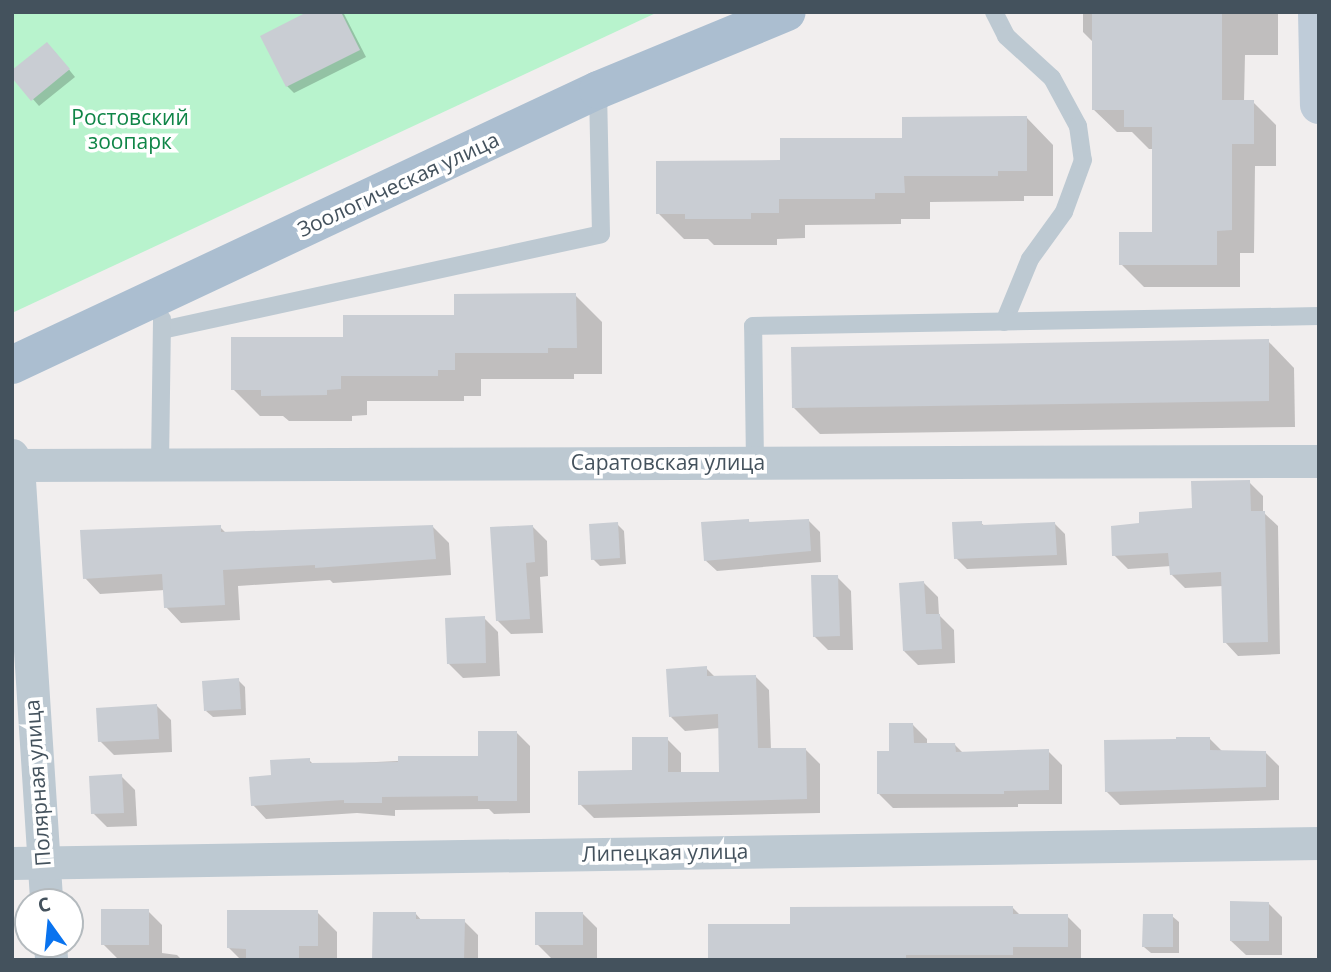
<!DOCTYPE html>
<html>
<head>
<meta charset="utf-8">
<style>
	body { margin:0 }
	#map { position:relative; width:1331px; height:972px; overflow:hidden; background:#f1eeee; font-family:"Open Sans",sans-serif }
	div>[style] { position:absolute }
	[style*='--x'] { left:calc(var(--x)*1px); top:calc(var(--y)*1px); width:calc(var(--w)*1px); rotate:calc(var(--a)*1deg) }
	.green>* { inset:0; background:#b8f3cd }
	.shadow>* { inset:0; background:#0003 }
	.building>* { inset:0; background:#c9cdd3 }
	.service>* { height:18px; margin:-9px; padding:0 9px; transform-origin:9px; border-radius:9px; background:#bdc9d2 }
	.minor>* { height:33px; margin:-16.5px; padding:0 16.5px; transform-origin:16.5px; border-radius:16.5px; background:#bdc9d2 }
	.secondary>* { height:38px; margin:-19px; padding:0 19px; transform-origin:19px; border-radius:19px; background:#bfccd9 }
	.primary>* { height:38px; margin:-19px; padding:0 19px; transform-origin:19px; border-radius:19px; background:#abbed0 }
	span { translate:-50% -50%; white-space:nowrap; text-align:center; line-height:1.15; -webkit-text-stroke:7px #fff; paint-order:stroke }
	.park-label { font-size:21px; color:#0f8547 }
	.street-label { font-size:21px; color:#44525d }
	.frame { position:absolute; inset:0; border:14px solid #44525d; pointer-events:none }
	.north { position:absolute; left:14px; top:888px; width:70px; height:70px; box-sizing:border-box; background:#fff; border:2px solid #b4babe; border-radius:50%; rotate:345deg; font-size:19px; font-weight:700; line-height:28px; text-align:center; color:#44525d }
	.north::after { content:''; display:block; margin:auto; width:24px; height:32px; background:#0973ef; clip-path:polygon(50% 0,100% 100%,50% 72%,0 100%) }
</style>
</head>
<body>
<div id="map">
	<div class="green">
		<i style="clip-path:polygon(12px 12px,658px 12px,12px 313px)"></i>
	</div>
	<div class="shadow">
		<i style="clip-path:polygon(311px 12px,343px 12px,366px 57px,294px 93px,287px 86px)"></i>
		<i style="clip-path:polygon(1083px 12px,1278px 12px,1278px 55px,1245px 55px,1244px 102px,1253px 102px,1276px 125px,1276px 166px,1255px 166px,1254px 253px,1240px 253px,1240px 287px,1144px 287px,1121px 264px,1154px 234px,1154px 149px,1149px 149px,1132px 132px,1117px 132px,1093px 109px,1093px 42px,1083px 32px)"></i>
		<i style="clip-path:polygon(54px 51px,75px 77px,39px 106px,12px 75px)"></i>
		<i style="clip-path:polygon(1027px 118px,1053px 145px,1053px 196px,1024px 196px,1024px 201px,930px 202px,930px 219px,901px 219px,901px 224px,805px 225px,805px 238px,777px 239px,777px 245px,714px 245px,708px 239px,684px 239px,658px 213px,782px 161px)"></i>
		<i style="clip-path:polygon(575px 295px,602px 322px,602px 374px,574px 374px,574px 379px,481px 379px,481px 396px,464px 396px,464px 401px,367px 401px,367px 415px,352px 416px,352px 421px,289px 421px,283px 416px,260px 416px,233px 389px,345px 338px)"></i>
		<i style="clip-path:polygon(1268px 341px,1294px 368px,1295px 427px,820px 434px,794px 408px)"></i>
		<i style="clip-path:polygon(1249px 482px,1263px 496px,1263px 512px,1278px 526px,1280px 654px,1238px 656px,1225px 642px,1223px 586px,1185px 588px,1171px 574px,1171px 566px,1128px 569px,1114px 555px,1141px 525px,1194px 510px)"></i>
		<i style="clip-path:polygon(748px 520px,751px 524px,808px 520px,820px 532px,821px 562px,717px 571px,705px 560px)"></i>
		<i style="clip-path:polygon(981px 523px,986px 527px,1054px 523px,1065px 534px,1067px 565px,967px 569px,956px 558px)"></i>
		<i style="clip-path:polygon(617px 524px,624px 531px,626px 564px,600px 566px,593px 559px)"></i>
		<i style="clip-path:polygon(220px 527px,226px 533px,433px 527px,449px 543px,451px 575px,333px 583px,330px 580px,238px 586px,240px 620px,181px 623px,166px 607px,165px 590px,100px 594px,85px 578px)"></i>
		<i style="clip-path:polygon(533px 527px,547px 541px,548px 576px,540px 577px,543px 633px,511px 634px,497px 620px)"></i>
		<i style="clip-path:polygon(837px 577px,851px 591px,853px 650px,828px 650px,814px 636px)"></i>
		<i style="clip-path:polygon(924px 583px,938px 597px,939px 615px,954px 630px,955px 663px,918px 665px,904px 651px)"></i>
		<i style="clip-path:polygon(484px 618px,498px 632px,500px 676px,463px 678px,449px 664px)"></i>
		<i style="clip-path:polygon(706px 668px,715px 677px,755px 676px,769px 690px,771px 750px,806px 750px,820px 764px,820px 813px,594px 818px,580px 804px,634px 772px,667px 739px,681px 753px,681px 774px,721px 773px,720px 728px,685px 731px,671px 717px)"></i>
		<i style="clip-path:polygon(238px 680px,245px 687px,246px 715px,213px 717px,206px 711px)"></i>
		<i style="clip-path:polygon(157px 706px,171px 720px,172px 752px,114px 755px,100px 741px)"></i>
		<i style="clip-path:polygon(913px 725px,927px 739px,927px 745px,955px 745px,963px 753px,1048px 751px,1062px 765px,1062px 804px,1018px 804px,1018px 807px,893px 808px,879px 794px,891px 753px)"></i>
		<i style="clip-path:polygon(516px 732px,530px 746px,530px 813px,494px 814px,489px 809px,395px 810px,395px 816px,357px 813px,266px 819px,253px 805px,273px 777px,309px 760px,314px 765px,480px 757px)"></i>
		<i style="clip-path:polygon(1209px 738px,1223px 752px,1265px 752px,1279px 766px,1279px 800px,1120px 805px,1106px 791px)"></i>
		<i style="clip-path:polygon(121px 776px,135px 790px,137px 826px,107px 827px,93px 813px)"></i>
		<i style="clip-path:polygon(1268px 903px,1282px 917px,1282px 955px,1246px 955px,1231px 941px)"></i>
		<i style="clip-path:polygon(1013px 908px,1020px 915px,1067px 916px,1081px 930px,1081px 960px,710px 960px,792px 925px)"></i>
		<i style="clip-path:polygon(148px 911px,162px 925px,162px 953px,177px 955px,182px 960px,117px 958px,103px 944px)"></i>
		<i style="clip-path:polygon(317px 912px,337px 932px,337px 960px,241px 960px,229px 948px)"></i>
		<i style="clip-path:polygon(416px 914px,422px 921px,464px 921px,478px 935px,478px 960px,374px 960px)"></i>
		<i style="clip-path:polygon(583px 914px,597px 928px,597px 958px,551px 958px,537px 944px)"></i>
		<i style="clip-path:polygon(1172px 916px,1179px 922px,1179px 953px,1151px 953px,1144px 947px)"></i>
	</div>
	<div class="building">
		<i style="clip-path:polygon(307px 12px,341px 12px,360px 50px,286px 87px,260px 36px)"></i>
		<i style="clip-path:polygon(1092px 12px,1222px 12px,1222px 100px,1254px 100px,1254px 144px,1232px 144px,1232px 230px,1217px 231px,1217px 265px,1119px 265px,1119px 232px,1152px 232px,1152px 127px,1124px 127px,1124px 110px,1092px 110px)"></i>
		<i style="clip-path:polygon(47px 42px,70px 69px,31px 101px,12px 78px,12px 70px)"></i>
		<i style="clip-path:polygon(1027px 116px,1027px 171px,998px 171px,998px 176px,904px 176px,905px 193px,875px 193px,875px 199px,779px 199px,779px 213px,751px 213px,751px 219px,685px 219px,685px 214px,656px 214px,656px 161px,780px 160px,780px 138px,902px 138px,902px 117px)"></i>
		<i style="clip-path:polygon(576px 293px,577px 348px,548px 348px,548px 353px,455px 353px,455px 370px,438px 370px,438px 376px,341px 376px,341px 389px,327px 390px,327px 395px,261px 396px,261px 390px,231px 390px,231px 337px,343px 337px,343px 315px,454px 315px,454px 294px)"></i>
		<i style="clip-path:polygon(1269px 339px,1269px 401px,792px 408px,791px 347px)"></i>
		<i style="clip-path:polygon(1250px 480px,1251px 511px,1265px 511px,1268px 642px,1223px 643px,1221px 572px,1170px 575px,1168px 553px,1112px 556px,1111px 526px,1139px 523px,1139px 512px,1192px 508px,1191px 481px)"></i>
		<i style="clip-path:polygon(749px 519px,749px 522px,809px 519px,811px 551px,704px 561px,701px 522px)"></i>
		<i style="clip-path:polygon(982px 521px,982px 525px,1055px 522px,1057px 555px,954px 559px,952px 522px)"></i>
		<i style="clip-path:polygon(618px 522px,620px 558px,591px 560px,589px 524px)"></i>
		<i style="clip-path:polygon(221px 525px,221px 532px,433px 525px,436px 559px,315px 568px,315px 565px,223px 570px,225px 605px,164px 608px,162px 574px,83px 579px,80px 530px)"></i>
		<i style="clip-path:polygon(533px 525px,535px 562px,526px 563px,530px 619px,496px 621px,490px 527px)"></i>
		<i style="clip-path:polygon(811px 575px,838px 575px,840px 636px,813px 637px)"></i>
		<i style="clip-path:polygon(924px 581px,926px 614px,940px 614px,942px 649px,903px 651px,899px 583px)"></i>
		<i style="clip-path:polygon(485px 616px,486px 663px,447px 664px,445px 618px)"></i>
		<i style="clip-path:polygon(707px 666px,707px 676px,756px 675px,758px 748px,806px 748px,807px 799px,578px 805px,578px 771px,632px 770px,632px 737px,668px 737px,668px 772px,719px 772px,718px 714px,669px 717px,666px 669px)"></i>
		<i style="clip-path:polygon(239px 678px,241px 709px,204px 711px,202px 681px)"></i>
		<i style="clip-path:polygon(157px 704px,159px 739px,98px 742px,96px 708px)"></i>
		<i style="clip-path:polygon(889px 723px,913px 723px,914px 743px,955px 743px,956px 752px,1049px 749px,1049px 790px,1004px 791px,1004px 794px,877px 794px,877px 751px,889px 751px)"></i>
		<i style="clip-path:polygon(478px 731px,517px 731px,517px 801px,478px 801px,478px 796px,382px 797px,382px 803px,344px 803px,344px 800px,251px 806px,249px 777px,271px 775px,270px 760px,310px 758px,310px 763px,398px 762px,398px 756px,478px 756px)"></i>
		<i style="clip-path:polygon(1176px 737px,1210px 737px,1210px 750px,1266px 751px,1266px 787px,1105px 792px,1104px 740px,1176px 739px)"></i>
		<i style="clip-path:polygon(122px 774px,124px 813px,91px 814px,89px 776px)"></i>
		<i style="clip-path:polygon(1230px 901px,1269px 902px,1269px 941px,1230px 941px)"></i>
		<i style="clip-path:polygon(1013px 906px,1013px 914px,1068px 914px,1068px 947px,1013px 947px,1013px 955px,906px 955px,906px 960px,708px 960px,708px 924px,790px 924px,790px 907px)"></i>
		<i style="clip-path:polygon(101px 909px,149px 909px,149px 945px,101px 945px)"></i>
		<i style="clip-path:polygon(227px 910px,318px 910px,318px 946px,299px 946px,299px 960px,246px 960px,246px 949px,227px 948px)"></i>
		<i style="clip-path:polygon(373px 912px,416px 912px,416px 919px,465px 919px,464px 960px,372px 960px)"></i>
		<i style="clip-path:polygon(535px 912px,583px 912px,583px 945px,535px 945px)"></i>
		<i style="clip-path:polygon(1143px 914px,1173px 914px,1173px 947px,1142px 947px)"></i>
	</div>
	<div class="service">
		<i style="--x:994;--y:12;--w:27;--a:63"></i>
		<i style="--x:1006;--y:36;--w:62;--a:42.4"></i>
		<i style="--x:1052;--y:78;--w:55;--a:61.6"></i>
		<i style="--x:1078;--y:126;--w:34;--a:82"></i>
		<i style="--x:1083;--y:160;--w:55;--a:110.1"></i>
		<i style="--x:1064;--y:212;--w:58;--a:125.9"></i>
		<i style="--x:1030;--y:259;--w:68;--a:112.4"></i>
		<i style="--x:162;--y:330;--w:449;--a:-12.3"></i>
		<i style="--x:601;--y:234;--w:144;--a:-91.2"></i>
		<i style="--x:755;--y:462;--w:136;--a:-90.8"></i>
		<i style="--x:753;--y:326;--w:566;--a:-1.01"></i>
		<i style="--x:160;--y:464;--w:145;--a:-89.2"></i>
	</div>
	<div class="minor">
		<i style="--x:12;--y:455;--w:12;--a:59"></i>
		<i style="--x:18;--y:465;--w:438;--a:86.3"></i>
		<i style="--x:18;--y:465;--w:1301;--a:-0.18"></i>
		<i style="--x:12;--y:863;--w:1307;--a:-0.88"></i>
		<i style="--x:50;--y:944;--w:16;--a:86"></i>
	</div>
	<div class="secondary">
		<i style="--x:1317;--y:12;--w:93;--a:88.8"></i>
	</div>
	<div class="primary">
		<i style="--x:12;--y:365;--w:647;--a:-25.14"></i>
		<i style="--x:598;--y:90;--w:204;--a:-22.4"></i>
	</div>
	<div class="park-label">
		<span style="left:130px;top:129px">Ростовский<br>зоопарк</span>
	</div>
	<div class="street-label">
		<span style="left:398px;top:184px;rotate:-25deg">Зоологическая улица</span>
		<span style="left:668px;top:462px">Саратовская улица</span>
		<span style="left:37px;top:783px;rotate:-94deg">Полярная улица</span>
		<span style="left:665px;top:852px;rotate:-1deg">Липецкая улица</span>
	</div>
	<div class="frame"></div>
	<div class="north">С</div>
</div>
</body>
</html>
